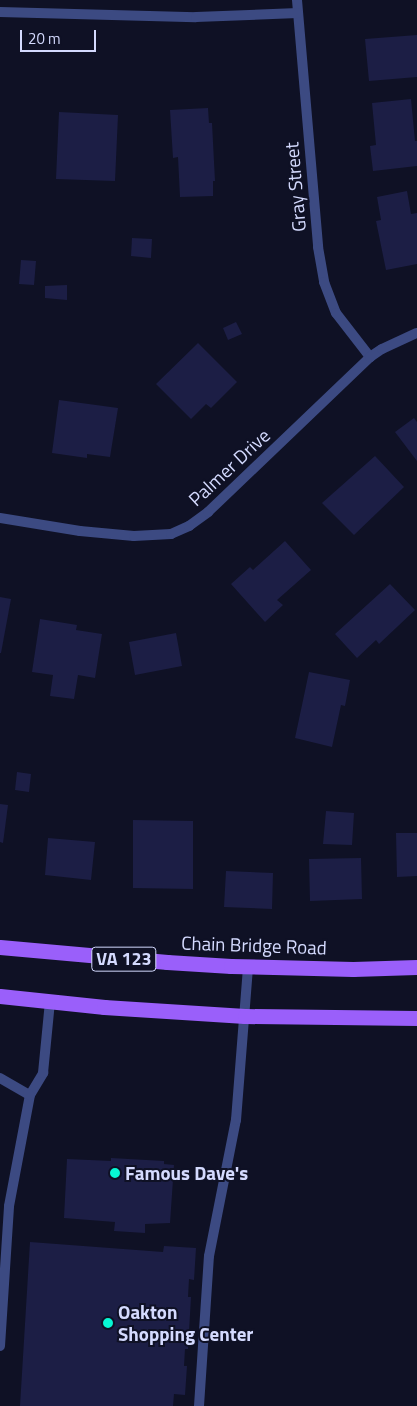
<!DOCTYPE html>
<html>
<head>
<meta charset="utf-8">
<style>
	body { margin:0 }
	#map { position:relative; width:417px; height:1406px; overflow:hidden; background:#0f1125; font-family:"Titillium Web",sans-serif }
	div>[style] { position:absolute }
	[style*='--x'] { left:calc(var(--x)*1px); top:calc(var(--y)*1px); width:calc(var(--w)*1px); rotate:calc(var(--a)*1deg) }
	.building>* { inset:0; background:#1c1e45 }
	.lane>* { height:10px; margin:-5px; padding:0 5px; transform-origin:5px; border-radius:5px; background:#3c4a82 }
	.street>* { height:10px; margin:-5px; padding:0 5px; transform-origin:5px; border-radius:5px; background:#3c4a82 }
	.primary>* { height:15px; margin:-7.5px; padding:0 7.5px; transform-origin:7.5px; border-radius:7.5px; background:#9a5ffa }
	.dots>* { width:14px; height:14px; translate:-50% -50%; box-sizing:border-box; border:2px solid #0f1125; border-radius:50% }
	span { translate:-50% -50%; white-space:nowrap; text-align:center; line-height:1.15; -webkit-text-stroke:4px #0f1125; paint-order:stroke }
	.shield-label span { padding:1px 4px; background:#0f1125; border:1px solid; border-radius:4px; -webkit-text-stroke-width:0 }
	.shield-label { font-size:18px; color:#d4dafe; font-weight:700 }
	.street-label { font-size:19px; color:#d4dafe }
	.poi-label { font-size:19px; color:#d4dafe; font-weight:700 }
	.left { translate:0 -50%; text-align:left }
	.scale { position:absolute; left:20px; top:30px; width:76px; height:22px; box-sizing:border-box; border:2px solid #d4dafe; border-top:0; padding-left:6px; font-size:15px; line-height:18px; white-space:nowrap; color:#d4dafe; -webkit-text-stroke:4px #0f1125; paint-order:stroke }
</style>
</head>
<body>
<div id="map">
	<div class="building">
		<i style="clip-path:polygon(417px 35px,417px 77px,369px 81px,365px 39px)"></i>
		<i style="clip-path:polygon(411px 99px,415px 141px,417px 141px,417px 166px,373px 171px,370px 146px,376px 145px,372px 103px)"></i>
		<i style="clip-path:polygon(208px 108px,209px 123px,212px 123px,215px 181px,213px 181px,213px 196px,180px 197px,178px 157px,173px 158px,170px 110px)"></i>
		<i style="clip-path:polygon(59px 112px,118px 115px,115px 181px,56px 179px)"></i>
		<i style="clip-path:polygon(407px 191px,411px 214px,417px 213px,417px 264px,386px 270px,376px 221px,381px 220px,377px 197px)"></i>
		<i style="clip-path:polygon(132px 238px,152px 239px,151px 258px,131px 256px)"></i>
		<i style="clip-path:polygon(21px 260px,36px 261px,34px 285px,19px 284px)"></i>
		<i style="clip-path:polygon(67px 285px,67px 300px,45px 298px,45px 286px)"></i>
		<i style="clip-path:polygon(236px 322px,242px 334px,228px 340px,223px 328px)"></i>
		<i style="clip-path:polygon(198px 343px,237px 382px,211px 408px,206px 404px,191px 419px,156px 384px)"></i>
		<i style="clip-path:polygon(59px 400px,118px 408px,110px 457px,87px 454px,87px 458px,52px 453px)"></i>
		<i style="clip-path:polygon(414px 418px,417px 422px,417px 461px,395px 432px)"></i>
		<i style="clip-path:polygon(375px 456px,404px 487px,354px 535px,322px 503px)"></i>
		<i style="clip-path:polygon(285px 541px,311px 570px,277px 600px,283px 605px,265px 622px,231px 584px,250px 567px,253px 570px)"></i>
		<i style="clip-path:polygon(390px 584px,415px 610px,379px 644px,376px 640px,357px 658px,335px 634px)"></i>
		<i style="clip-path:polygon(0 597px,11px 599px,1px 653px,0 653px)"></i>
		<i style="clip-path:polygon(40px 619px,77px 625px,76px 630px,102px 634px,95px 678px,78px 675px,74px 699px,50px 696px,53px 675px,32px 672px)"></i>
		<i style="clip-path:polygon(176px 633px,182px 666px,135px 675px,129px 642px)"></i>
		<i style="clip-path:polygon(309px 672px,350px 680px,345px 706px,341px 705px,332px 747px,295px 738px)"></i>
		<i style="clip-path:polygon(17px 772px,31px 774px,29px 792px,15px 790px)"></i>
		<i style="clip-path:polygon(0 804px,8px 805px,3px 843px,0 842px)"></i>
		<i style="clip-path:polygon(326px 811px,354px 813px,352px 845px,323px 844px)"></i>
		<i style="clip-path:polygon(133px 820px,193px 821px,193px 889px,133px 888px)"></i>
		<i style="clip-path:polygon(396px 833px,417px 833px,417px 876px,397px 877px)"></i>
		<i style="clip-path:polygon(48px 838px,95px 842px,91px 880px,45px 875px)"></i>
		<i style="clip-path:polygon(361px 858px,362px 899px,310px 901px,309px 859px)"></i>
		<i style="clip-path:polygon(226px 871px,273px 873px,272px 909px,224px 907px)"></i>
		<i style="clip-path:polygon(111px 1158px,164px 1161px,164px 1164px,174px 1165px,170px 1223px,145px 1224px,145px 1233px,114px 1231px,115px 1222px,64px 1218px,67px 1159px,111px 1161px)"></i>
		<i style="clip-path:polygon(30px 1242px,163px 1252px,164px 1246px,196px 1248px,194px 1280px,189px 1279px,188px 1297px,191px 1297px,188px 1349px,185px 1349px,184px 1366px,187px 1366px,185px 1395px,174px 1394px,173px 1406px,20px 1406px)"></i>
	</div>
	<div class="lane">
		<i style="--x:0;--y:1346;--w:140;--a:-86.3"></i>
		<i style="--x:9;--y:1206;--w:113;--a:-79.3"></i>
		<i style="--x:30;--y:1095;--w:26;--a:-59"></i>
		<i style="--x:43;--y:1073;--w:72;--a:-84.4"></i>
		<i style="--x:199;--y:1406;--w:150;--a:-86.2"></i>
		<i style="--x:209;--y:1256;--w:139;--a:-78.8"></i>
		<i style="--x:236;--y:1120;--w:154;--a:-85.5"></i>
	</div>
	<div class="street">
		<i style="--x:297;--y:0;--w:248;--a:85.1"></i>
		<i style="--x:318;--y:247;--w:36;--a:80"></i>
		<i style="--x:324;--y:282;--w:33;--a:69"></i>
		<i style="--x:336;--y:313;--w:56;--a:52.3"></i>
		<i style="--x:0;--y:12;--w:196;--a:1.5"></i>
		<i style="--x:196;--y:17;--w:102;--a:-2.2"></i>
		<i style="--x:0;--y:518;--w:81;--a:9.2"></i>
		<i style="--x:80;--y:531;--w:54;--a:5.3"></i>
		<i style="--x:134;--y:536;--w:37;--a:-3"></i>
		<i style="--x:171;--y:534;--w:20;--a:-24"></i>
		<i style="--x:189;--y:526;--w:24;--a:-36"></i>
		<i style="--x:208;--y:512;--w:224;--a:-43.7"></i>
		<i style="--x:370;--y:357;--w:14;--a:-34"></i>
		<i style="--x:382;--y:349;--w:38;--a:-25"></i>
		<i style="--x:0;--y:1078;--w:34;--a:30"></i>
	</div>
	<div class="primary">
		<i style="--x:0;--y:947;--w:168;--a:5.1"></i>
		<i style="--x:167;--y:962;--w:64;--a:3.6"></i>
		<i style="--x:231;--y:966;--w:122;--a:1.4"></i>
		<i style="--x:353;--y:969;--w:64;--a:-1.8"></i>
		<i style="--x:0;--y:996;--w:105;--a:6"></i>
		<i style="--x:104;--y:1007;--w:141;--a:3.7"></i>
		<i style="--x:245;--y:1016;--w:172;--a:0.7"></i>
	</div>
	<div class="dots">
		<i style="left:115px;top:1173px;background:#07f7d4"></i>
		<i style="left:108px;top:1323px;background:#07f7d4"></i>
	</div>
	<div class="shield-label">
		<span style="left:124px;top:959px">VA 123</span>
	</div>
	<div class="street-label">
		<span style="left:295px;top:187px;rotate:-95deg">Gray Street</span>
		<span style="left:229px;top:467px;rotate:-43deg">Palmer Drive</span>
		<span style="left:254px;top:945px;rotate:2deg">Chain Bridge Road</span>
	</div>
	<div class="poi-label">
		<span class="left" style="left:125px;top:1173px">Famous Dave's</span>
		<span class="left" style="left:118px;top:1323px">Oakton<br>Shopping Center</span>
	</div>
	<div class="scale">20 m</div>
</div>
</body>
</html>
